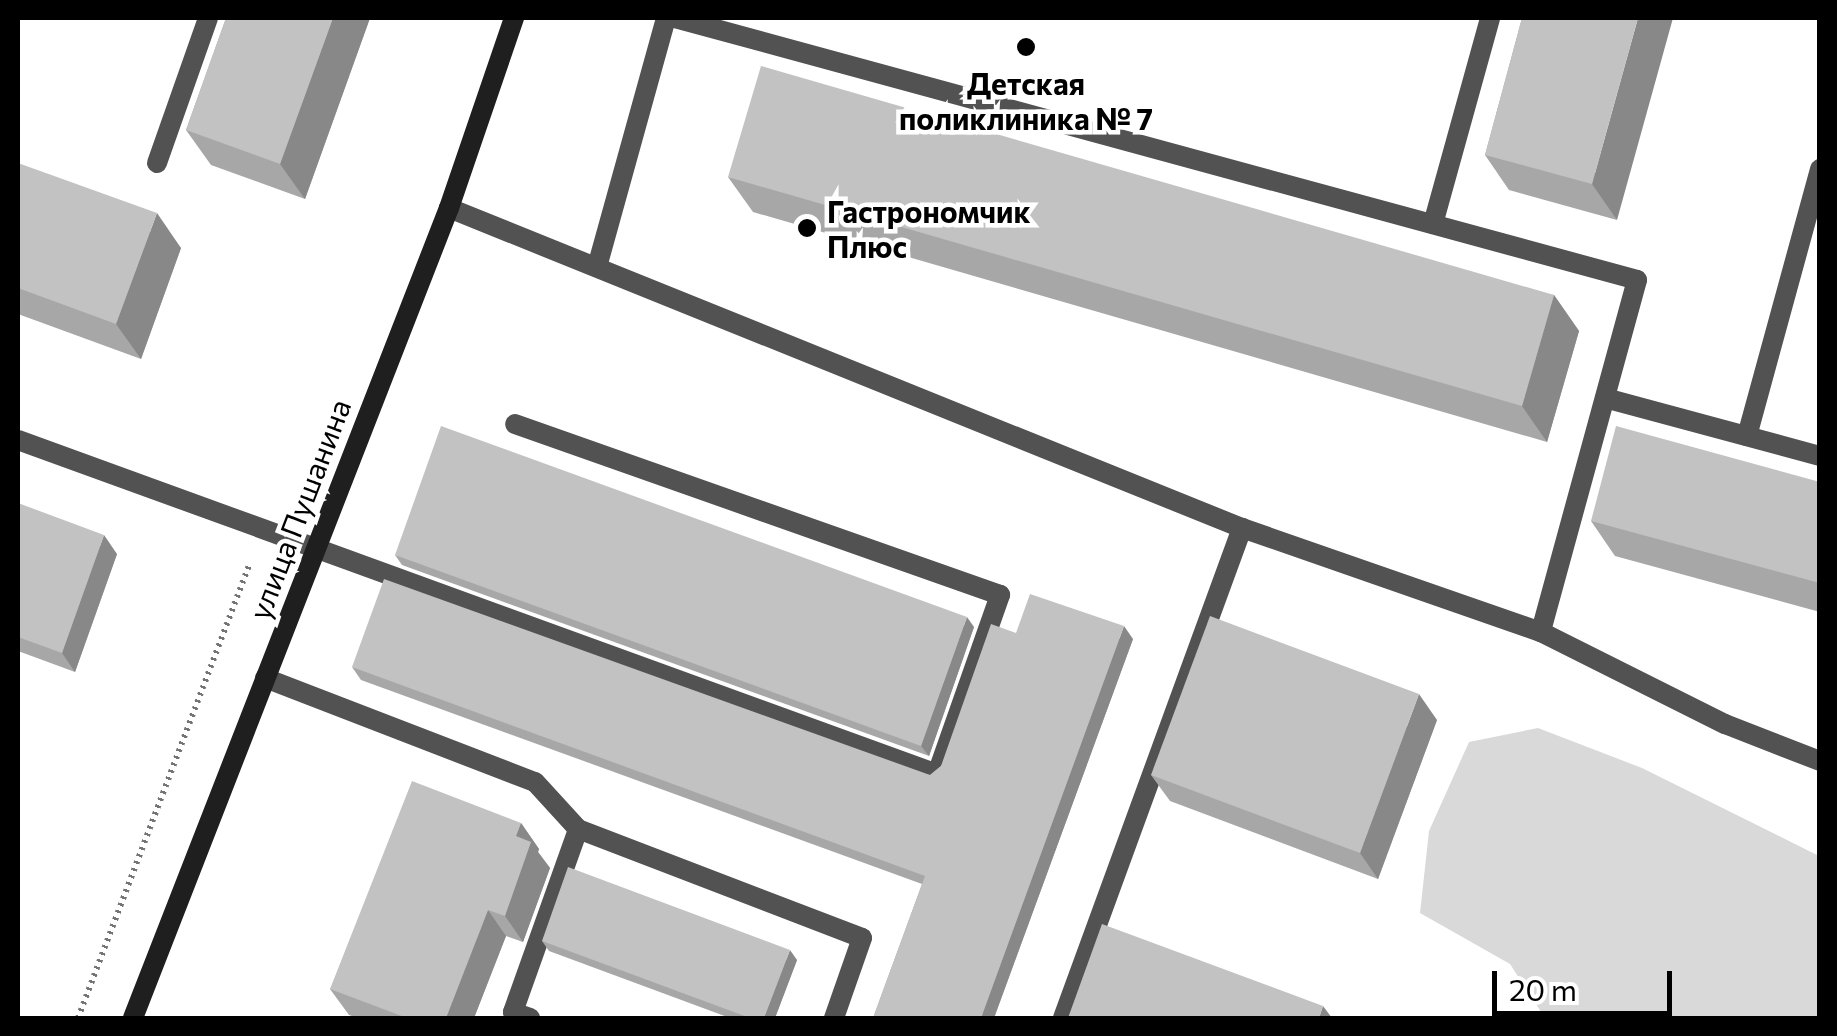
<!DOCTYPE html>
<html>
<head>
<meta charset="utf-8">
<style>
	body { margin:0 }
	#map { position:relative; width:1837px; height:1036px; overflow:hidden; background:#fff; font-family:Commissioner,sans-serif }
	div>[style] { position:absolute }
	[style*='--x'] { left:calc(var(--x)*1px); top:calc(var(--y)*1px); width:calc(var(--w)*1px); rotate:calc(var(--a)*1deg) }
	.green>* { inset:0; background:#d9d9d9 }
	.path>* { height:6px; margin-top:-3px; transform-origin:0; background:repeating-linear-gradient(90deg,#747474 0 2.5px,transparent 0 7.5px) }
	.lane>* { height:20px; margin:-10px; padding:0 10px; transform-origin:10px; border-radius:10px; background:#525252 }
	.secondary>* { height:20px; margin:-10px; padding:0 10px; transform-origin:10px; border-radius:10px; background:#1f1f1f }
	.wall>* { inset:0; background:#a7a7a7 }
	.shaded-wall>* { inset:0; background:#888 }
	.building>* { inset:0; background:#c2c2c2 }
	.dots>* { width:28px; height:28px; translate:-50% -50%; box-sizing:border-box; border:5px solid #fff; border-radius:50% }
	span { translate:-50% -50%; white-space:nowrap; text-align:center; line-height:1.15; -webkit-text-stroke:9px #fff; paint-order:stroke }
	.poi-label { font-size:30px; color:#000; font-weight:700 }
	.left { translate:0 -50%; text-align:left }
	.street-label { font-size:30px; color:#000 }
	.frame { position:absolute; inset:0; border:20px solid #000; pointer-events:none }
	.scale { position:absolute; left:1492px; top:971px; width:180px; height:45px; box-sizing:border-box; border:5px solid #000; border-top:0; padding-left:12px; font-size:30px; line-height:35px; white-space:nowrap; color:#000; -webkit-text-stroke:8px #fff; paint-order:stroke }
</style>
</head>
<body>
<div id="map">
	<div class="green">
		<i style="clip-path:polygon(1538px 728px,1642px 768px,1819px 856px,1819px 1018px,1545px 1018px,1510px 964px,1420px 913px,1429px 831px,1469px 742px)"></i>
	</div>
	<div class="path">
		<i style="--x:78;--y:1018;--w:483;--a:-69.3"></i>
	</div>
	<div class="lane">
		<i style="--x:675;--y:18;--w:997;--a:15.23"></i>
		<i style="--x:1637;--y:280;--w:365;--a:105.3"></i>
		<i style="--x:157;--y:163;--w:154;--a:-70.6"></i>
		<i style="--x:449;--y:208;--w:855;--a:21.98"></i>
		<i style="--x:1242;--y:528;--w:317;--a:19.2"></i>
		<i style="--x:1541;--y:632;--w:206;--a:26.6"></i>
		<i style="--x:1725;--y:724;--w:102;--a:21.3"></i>
		<i style="--x:1433;--y:224;--w:214;--a:-74.5"></i>
		<i style="--x:597;--y:267;--w:258;--a:-74.5"></i>
		<i style="--x:1605;--y:398;--w:223;--a:15.1"></i>
		<i style="--x:1747;--y:436;--w:277;--a:-74.7"></i>
		<i style="--x:18;--y:440;--w:978;--a:19.97"></i>
		<i style="--x:937;--y:774;--w:190;--a:-70.6"></i>
		<i style="--x:1000;--y:595;--w:514;--a:-160.58"></i>
		<i style="--x:265;--y:678;--w:289;--a:21.1"></i>
		<i style="--x:535;--y:782;--w:64;--a:47.5"></i>
		<i style="--x:578;--y:829;--w:304;--a:21"></i>
		<i style="--x:862;--y:938;--w:85;--a:109.3"></i>
		<i style="--x:530;--y:1018;--w:18;--a:-161"></i>
		<i style="--x:513;--y:1012;--w:194;--a:-70.4"></i>
		<i style="--x:1063;--y:1018;--w:522;--a:-69.93"></i>
	</div>
	<div class="secondary">
		<i style="--x:133;--y:1018;--w:869;--a:-68.69"></i>
		<i style="--x:449;--y:208;--w:201;--a:-71.1"></i>
	</div>
	<div class="wall">
		<i style="clip-path:polygon(226px 18px,370px 18px,305px 199px,211px 165px,186px 130px)"></i>
		<i style="clip-path:polygon(1522px 18px,1617px 220px,1509px 190px,1485px 155px)"></i>
		<i style="clip-path:polygon(18px 163px,181px 248px,141px 359px,18px 314px)"></i>
		<i style="clip-path:polygon(728px 177px,1554px 295px,1579px 331px,1547px 442px,753px 212px)"></i>
		<i style="clip-path:polygon(1820px 482px,1820px 612px,1615px 556px,1591px 521px)"></i>
		<i style="clip-path:polygon(18px 503px,117px 554px,75px 672px,18px 651px)"></i>
		<i style="clip-path:polygon(395px 555px,974px 627px,929px 756px,402px 565px)"></i>
		<i style="clip-path:polygon(1016px 633px,1133px 639px,994px 1018px,873px 1018px,922px 884px,361px 680px,352px 667px,930px 775px,941px 766px)"></i>
		<i style="clip-path:polygon(1437px 720px,1378px 879px,1170px 801px,1151px 775px)"></i>
		<i style="clip-path:polygon(521px 823px,539px 849px,538px 852px,550px 868px,523px 942px,506px 936px,474px 1018px,358px 1018px,349px 1015px,330px 989px)"></i>
		<i style="clip-path:polygon(542px 941px,797px 960px,775px 1018px,730px 1018px,549px 951px)"></i>
	</div>
	<div class="shaded-wall">
		<i style="clip-path:polygon(333px 18px,370px 18px,305px 199px,280px 164px)"></i>
		<i style="clip-path:polygon(1638px 18px,1673px 18px,1617px 220px,1592px 184px)"></i>
		<i style="clip-path:polygon(157px 213px,181px 248px,141px 359px,116px 324px)"></i>
		<i style="clip-path:polygon(1554px 295px,1579px 331px,1547px 442px,1522px 406px)"></i>
		<i style="clip-path:polygon(104px 535px,117px 554px,75px 672px,62px 653px)"></i>
		<i style="clip-path:polygon(967px 617px,974px 627px,929px 756px,921px 746px)"></i>
		<i style="clip-path:polygon(1124px 626px,1133px 639px,994px 1018px,981px 1018px)"></i>
		<i style="clip-path:polygon(1419px 694px,1437px 720px,1378px 879px,1360px 853px)"></i>
		<i style="clip-path:polygon(521px 823px,539px 849px,538px 852px,550px 868px,523px 942px,505px 916px,516px 836px)"></i>
		<i style="clip-path:polygon(488px 910px,506px 936px,474px 1018px,446px 1018px)"></i>
		<i style="clip-path:polygon(790px 950px,797px 960px,775px 1018px,764px 1018px)"></i>
		<i style="clip-path:polygon(1323px 1006px,1332px 1018px,1319px 1018px)"></i>
	</div>
	<div class="building">
		<i style="clip-path:polygon(226px 18px,333px 18px,280px 164px,186px 130px)"></i>
		<i style="clip-path:polygon(1522px 18px,1638px 18px,1592px 184px,1485px 155px)"></i>
		<i style="clip-path:polygon(761px 66px,1554px 295px,1522px 406px,728px 177px)"></i>
		<i style="clip-path:polygon(18px 163px,157px 213px,116px 324px,18px 288px)"></i>
		<i style="clip-path:polygon(441px 426px,967px 617px,921px 746px,395px 555px)"></i>
		<i style="clip-path:polygon(1616px 426px,1820px 482px,1820px 583px,1591px 521px)"></i>
		<i style="clip-path:polygon(18px 503px,104px 535px,62px 653px,18px 637px)"></i>
		<i style="clip-path:polygon(384px 579px,930px 775px,941px 766px,991px 624px,1016px 633px,1030px 594px,1124px 626px,981px 1018px,873px 1018px,925px 876px,352px 667px)"></i>
		<i style="clip-path:polygon(1210px 616px,1419px 694px,1360px 853px,1151px 775px)"></i>
		<i style="clip-path:polygon(412px 781px,521px 823px,516px 836px,531px 842px,505px 916px,488px 910px,446px 1018px,407px 1018px,330px 989px)"></i>
		<i style="clip-path:polygon(568px 867px,790px 950px,764px 1018px,750px 1018px,542px 941px)"></i>
		<i style="clip-path:polygon(1102px 924px,1323px 1006px,1319px 1018px,1068px 1018px)"></i>
	</div>
	<div class="dots">
		<i style="left:1026px;top:47px;background:#000"></i>
		<i style="left:807px;top:228px;background:#000"></i>
	</div>
	<div class="poi-label">
		<span style="left:1026px;top:100px">Детская<br>поликлиника № 7</span>
		<span class="left" style="left:827px;top:228px">Гастрономчик<br>Плюс</span>
	</div>
	<div class="street-label">
		<span style="left:299px;top:509px;rotate:-69deg">улица Пушанина</span>
	</div>
	<div class="frame"></div>
	<div class="scale">20 m</div>
</div>
</body>
</html>
